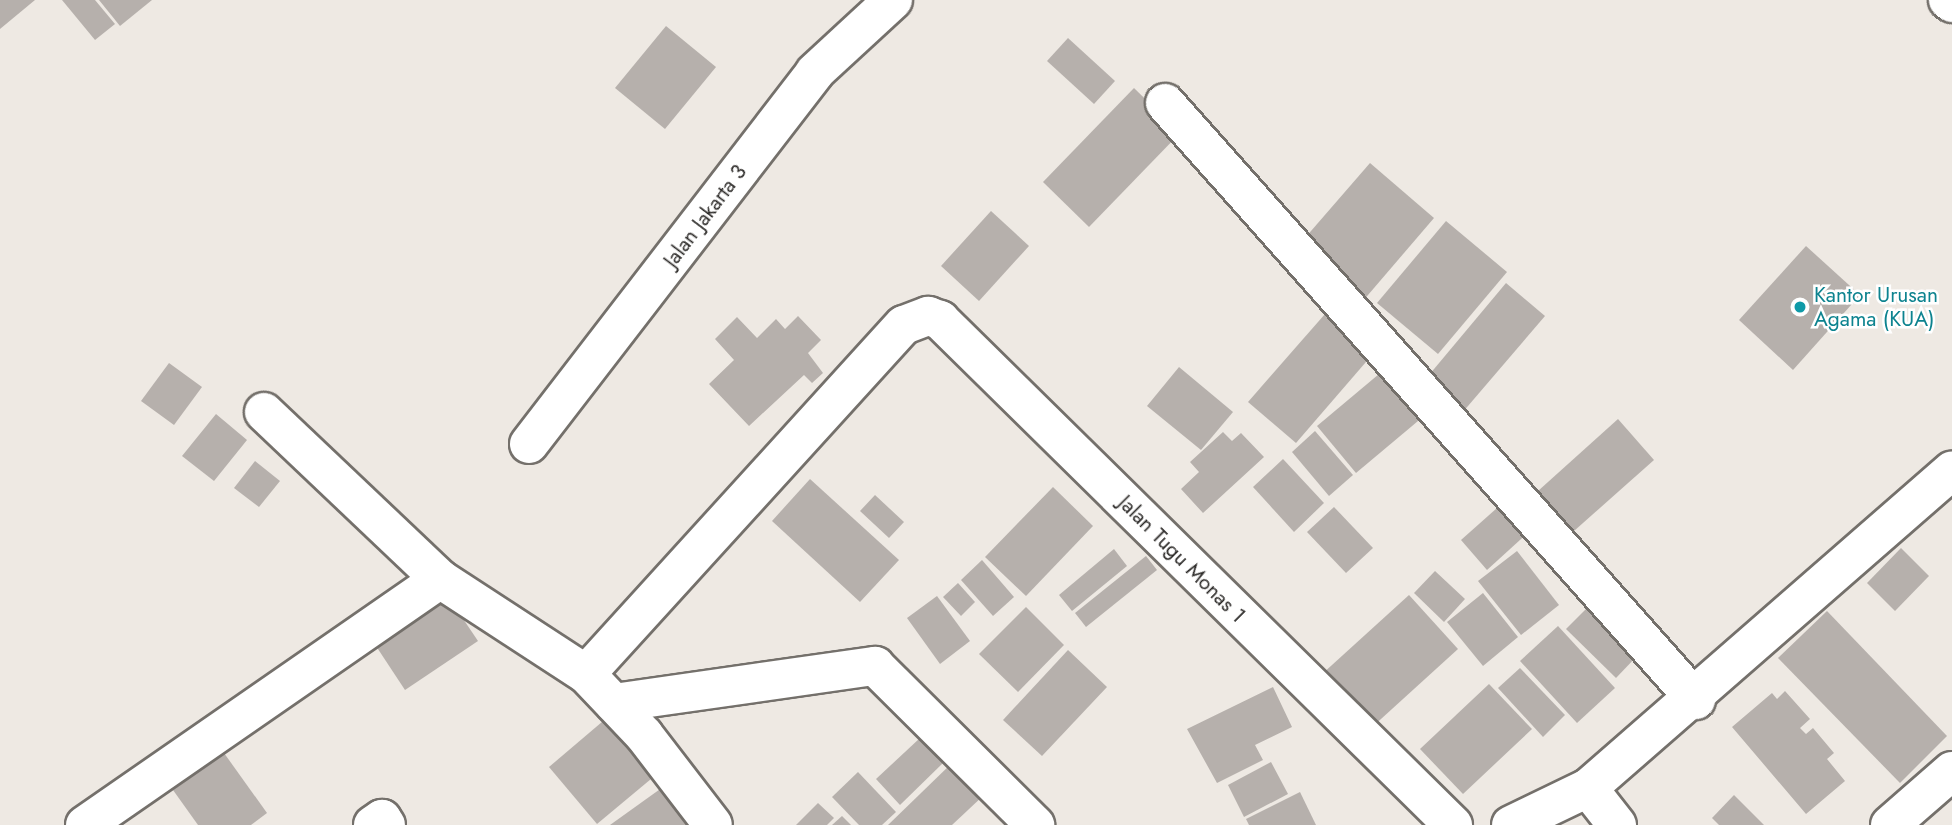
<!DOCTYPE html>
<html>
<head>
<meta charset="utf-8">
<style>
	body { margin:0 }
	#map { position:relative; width:1952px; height:825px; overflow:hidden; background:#eee9e3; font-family:Jost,sans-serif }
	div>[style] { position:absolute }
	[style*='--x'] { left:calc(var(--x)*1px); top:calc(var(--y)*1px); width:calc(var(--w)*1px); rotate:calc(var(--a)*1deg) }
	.building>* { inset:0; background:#b6b0ac }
	.roads { filter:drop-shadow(2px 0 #74706b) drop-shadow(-2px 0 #74706b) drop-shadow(0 2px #74706b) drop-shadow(0 -2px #74706b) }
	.street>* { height:38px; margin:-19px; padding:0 19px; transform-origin:19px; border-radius:19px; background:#fff }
	.secondary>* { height:38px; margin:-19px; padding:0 19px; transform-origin:19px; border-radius:19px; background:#fff }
	.dots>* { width:19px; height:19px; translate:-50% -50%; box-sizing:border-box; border:4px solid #fff; border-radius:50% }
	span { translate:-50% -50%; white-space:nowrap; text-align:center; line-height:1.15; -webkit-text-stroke:5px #fff; paint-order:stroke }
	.street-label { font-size:21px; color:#2c2a28 }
	.culture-label { font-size:21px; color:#0d838f }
	.left { translate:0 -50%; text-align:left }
</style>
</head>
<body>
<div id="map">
	<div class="building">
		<i style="clip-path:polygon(0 0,35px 0,0 29px)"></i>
		<i style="clip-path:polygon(62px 0,95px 0,115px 24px,95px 40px)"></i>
		<i style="clip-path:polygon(99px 0,152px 0,120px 26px)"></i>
		<i style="clip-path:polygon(666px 26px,716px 67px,665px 129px,615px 88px)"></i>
		<i style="clip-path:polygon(1068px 38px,1115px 81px,1094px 104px,1047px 61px)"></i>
		<i style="clip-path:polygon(1134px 88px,1180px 133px,1089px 227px,1043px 182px)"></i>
		<i style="clip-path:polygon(1370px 163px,1434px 218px,1362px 302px,1298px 246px)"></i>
		<i style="clip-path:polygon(991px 211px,1029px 246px,979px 301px,941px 266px)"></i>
		<i style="clip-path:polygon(1446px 221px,1507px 272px,1438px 354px,1377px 303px)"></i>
		<i style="clip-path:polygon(1806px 246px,1860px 295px,1793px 370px,1739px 320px)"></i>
		<i style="clip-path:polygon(1506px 283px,1545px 316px,1462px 413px,1424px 381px)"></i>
		<i style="clip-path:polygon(1325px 314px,1372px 355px,1296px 443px,1248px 402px)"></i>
		<i style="clip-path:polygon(798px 316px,821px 340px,808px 353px,823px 373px,812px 383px,804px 375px,749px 426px,709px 384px,734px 360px,715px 339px,737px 317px,757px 338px,776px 319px,785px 329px)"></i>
		<i style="clip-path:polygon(169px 363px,202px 387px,174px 425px,141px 401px)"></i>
		<i style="clip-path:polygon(1179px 367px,1233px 412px,1201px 450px,1147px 406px)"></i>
		<i style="clip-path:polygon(1385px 369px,1424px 416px,1356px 473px,1317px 426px)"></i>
		<i style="clip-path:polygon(216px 414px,247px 440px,214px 481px,182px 456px)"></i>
		<i style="clip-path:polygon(1618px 419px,1654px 460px,1574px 531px,1538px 491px)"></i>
		<i style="clip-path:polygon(1315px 431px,1353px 475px,1329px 496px,1292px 452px)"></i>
		<i style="clip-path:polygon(1223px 432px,1232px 441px,1241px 433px,1264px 457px,1203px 513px,1181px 489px,1199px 472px,1190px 462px)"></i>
		<i style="clip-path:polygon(1283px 459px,1324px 503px,1294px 532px,1253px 487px)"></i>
		<i style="clip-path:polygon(255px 461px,280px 481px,259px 507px,234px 488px)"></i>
		<i style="clip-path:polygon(810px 479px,899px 560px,860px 602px,772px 521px)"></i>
		<i style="clip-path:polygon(1053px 487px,1093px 526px,1026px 596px,985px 557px)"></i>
		<i style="clip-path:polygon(875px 495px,904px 522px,889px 538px,860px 511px)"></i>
		<i style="clip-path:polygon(1506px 500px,1532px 529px,1487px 570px,1461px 540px)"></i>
		<i style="clip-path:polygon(1334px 507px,1373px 548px,1346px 573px,1307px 532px)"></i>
		<i style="clip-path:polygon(1901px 548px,1929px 576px,1895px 611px,1867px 583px)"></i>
		<i style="clip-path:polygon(1114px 549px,1127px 566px,1072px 611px,1059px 595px)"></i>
		<i style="clip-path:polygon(1517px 551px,1559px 605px,1521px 635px,1478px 581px)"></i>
		<i style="clip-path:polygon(1146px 556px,1157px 570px,1086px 627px,1075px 613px)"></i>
		<i style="clip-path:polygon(982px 560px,1014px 597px,993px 616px,961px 580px)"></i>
		<i style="clip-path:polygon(1435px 571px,1465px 599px,1444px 622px,1414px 593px)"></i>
		<i style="clip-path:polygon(958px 583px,975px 602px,961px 616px,943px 597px)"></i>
		<i style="clip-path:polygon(1483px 593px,1518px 637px,1483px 666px,1447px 622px)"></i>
		<i style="clip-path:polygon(447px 595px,478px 641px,405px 690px,374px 643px)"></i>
		<i style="clip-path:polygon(1409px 595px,1458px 649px,1370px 729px,1321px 675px)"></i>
		<i style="clip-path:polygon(937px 596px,970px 641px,940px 664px,907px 618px)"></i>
		<i style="clip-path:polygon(1026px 607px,1064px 645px,1018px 692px,979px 654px)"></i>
		<i style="clip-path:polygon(1587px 608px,1637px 656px,1616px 678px,1566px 629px)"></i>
		<i style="clip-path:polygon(1827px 611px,1947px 736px,1900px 783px,1778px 658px)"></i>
		<i style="clip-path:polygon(1558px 626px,1615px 688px,1577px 723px,1520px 661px)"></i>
		<i style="clip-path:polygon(1068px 650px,1107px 687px,1042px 756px,1003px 720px)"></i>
		<i style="clip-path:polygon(1520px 668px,1565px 715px,1543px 737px,1498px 688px)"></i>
		<i style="clip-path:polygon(1489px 684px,1532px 729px,1463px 794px,1420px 749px)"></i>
		<i style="clip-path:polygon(1273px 687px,1292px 727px,1255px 745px,1263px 760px,1217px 783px,1187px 729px)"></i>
		<i style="clip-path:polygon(1785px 691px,1810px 719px,1800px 728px,1806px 734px,1813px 728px,1834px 753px,1827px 759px,1845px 781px,1806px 814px,1732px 727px,1772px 693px,1777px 699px)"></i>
		<i style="clip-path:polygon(609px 716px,657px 774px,597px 824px,549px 767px)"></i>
		<i style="clip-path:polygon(920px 738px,943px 763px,900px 805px,876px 779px)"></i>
		<i style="clip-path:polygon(224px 753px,267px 813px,251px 825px,198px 825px,173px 790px)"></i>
		<i style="clip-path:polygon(953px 762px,984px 795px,952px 825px,888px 825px)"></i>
		<i style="clip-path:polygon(1271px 762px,1288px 794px,1244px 817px,1228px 785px)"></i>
		<i style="clip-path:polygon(858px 772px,896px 812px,882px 825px,859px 825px,832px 797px)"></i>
		<i style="clip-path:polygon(670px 782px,695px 825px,610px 825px)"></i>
		<i style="clip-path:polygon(1300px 792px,1316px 825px,1249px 825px,1246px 819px)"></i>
		<i style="clip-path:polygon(1734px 795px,1764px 825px,1719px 825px,1712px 818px)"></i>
		<i style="clip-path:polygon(818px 803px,834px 818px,827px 825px,796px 825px)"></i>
		<i style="clip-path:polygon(842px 816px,851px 825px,832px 825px)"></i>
	</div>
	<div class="roads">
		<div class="street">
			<i style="--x:1165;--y:103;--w:799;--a:48.35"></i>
			<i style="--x:264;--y:412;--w:243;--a:43.5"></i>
			<i style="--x:440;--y:579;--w:174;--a:33.1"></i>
			<i style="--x:586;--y:674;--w:84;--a:46.4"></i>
			<i style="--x:644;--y:735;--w:113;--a:52.5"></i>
			<i style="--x:529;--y:444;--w:469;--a:-52.4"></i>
			<i style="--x:815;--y:72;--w:106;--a:-42.7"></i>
			<i style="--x:586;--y:674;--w:472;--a:-47.7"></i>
			<i style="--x:904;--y:325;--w:26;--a:-21"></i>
			<i style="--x:928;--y:316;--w:13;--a:18"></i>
			<i style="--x:940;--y:320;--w:720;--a:44.55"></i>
			<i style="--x:614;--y:703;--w:264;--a:-8.1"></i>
			<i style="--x:875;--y:666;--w:226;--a:44.8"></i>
			<i style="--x:1588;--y:788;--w:47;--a:51.9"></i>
			<i style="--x:85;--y:825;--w:432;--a:-34.7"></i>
			<i style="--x:373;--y:825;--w:11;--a:-34"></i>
			<i style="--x:382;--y:819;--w:7;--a:56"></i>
			<i style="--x:1511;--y:825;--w:85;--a:-25.7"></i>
			<i style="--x:1588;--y:788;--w:483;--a:-41.1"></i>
			<i style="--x:1890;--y:825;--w:82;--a:-41.1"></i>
		</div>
		<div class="secondary">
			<i style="--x:1948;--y:0;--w:5;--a:37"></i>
		</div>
	</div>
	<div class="dots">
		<i style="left:1800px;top:307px;background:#0f9aa8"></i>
	</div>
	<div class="street-label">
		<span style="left:705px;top:216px;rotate:-53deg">Jalan Jakarta 3</span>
		<span style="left:1182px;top:559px;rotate:45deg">Jalan Tugu Monas 1</span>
	</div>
	<div class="culture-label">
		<span class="left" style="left:1814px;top:307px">Kantor Urusan<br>Agama (KUA)</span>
	</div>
</div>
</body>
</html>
